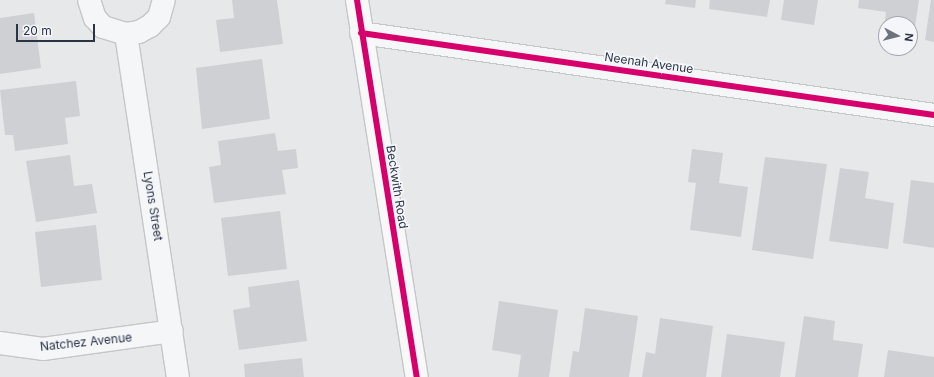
<!DOCTYPE html>
<html>
<head>
<meta charset="utf-8">
<style>
	body { margin:0 }
	#map { position:relative; width:934px; height:377px; overflow:hidden; background:#e6e8ea; font-family:Inter,sans-serif }
	div>[style] { position:absolute }
	[style*='--x'] { left:calc(var(--x)*1px); top:calc(var(--y)*1px); width:calc(var(--w)*1px); rotate:calc(var(--a)*1deg) }
	.building>* { inset:0; background:#ced0d3 }
	.roads { filter:drop-shadow(1px 0 #c4c6c8) drop-shadow(-1px 0 #c4c6c8) drop-shadow(0 1px #c4c6c8) drop-shadow(0 -1px #c4c6c8) }
	.street>* { height:22px; margin:-11px; padding:0 11px; transform-origin:11px; border-radius:11px; background:#f5f6f7 }
	.secondary>* { height:22px; margin:-11px; padding:0 11px; transform-origin:11px; border-radius:11px; background:#f8f8f8 }
	.cycleway>* { height:6px; margin:-3px; padding:0 3px; transform-origin:3px; border-radius:3px; background:#d6006c }
	span { translate:-50% -50%; white-space:nowrap; text-align:center; line-height:1.15; -webkit-text-stroke:3.5px #f4f6f9; paint-order:stroke }
	.street-label { font-size:12px; color:#2b3445 }
	.north { position:absolute; left:878px; top:16px; width:40px; height:40px; box-sizing:border-box; background:#f4f6f9; border:1px solid #a4a8b1; border-radius:50%; rotate:97deg; font-size:11px; font-weight:700; line-height:16px; text-align:center; color:#2b3445 }
	.north::after { content:''; display:block; margin:auto; width:14px; height:18px; background:#6c737f; clip-path:polygon(50% 0,100% 100%,50% 72%,0 100%) }
	.scale { position:absolute; left:16px; top:24px; width:79px; height:18px; box-sizing:border-box; border:2px solid #2b3445; border-top:0; padding-left:5px; font-size:12px; line-height:14px; white-space:nowrap; color:#2b3445; -webkit-text-stroke:3px #f4f6f9; paint-order:stroke }
</style>
</head>
<body>
<div id="map">
	<div class="building">
		<i style="clip-path:polygon(232px 0,277px 0,283px 44px,220px 52px,216px 20px,234px 18px)"></i>
		<i style="clip-path:polygon(666px 0,696px 0,695px 8px,665px 4px)"></i>
		<i style="clip-path:polygon(710px 0,770px 0,767px 17px,709px 9px)"></i>
		<i style="clip-path:polygon(784px 0,818px 0,814px 25px,781px 20px)"></i>
		<i style="clip-path:polygon(859px 0,919px 0,913px 40px,910px 40px,910px 24px,886px 24px,886px 36px,883px 36px,886px 12px,858px 8px)"></i>
		<i style="clip-path:polygon(931px 0,934px 0,934px 42px,925px 40px)"></i>
		<i style="clip-path:polygon(34px 13px,41px 68px,0 74px,0 18px)"></i>
		<i style="clip-path:polygon(262px 59px,270px 119px,202px 129px,196px 68px)"></i>
		<i style="clip-path:polygon(76px 81px,80px 116px,65px 118px,68px 144px,15px 151px,13px 135px,5px 135px,0 90px)"></i>
		<i style="clip-path:polygon(275px 133px,278px 151px,296px 149px,298px 168px,282px 170px,286px 194px,214px 203px,209px 167px,221px 165px,218px 141px)"></i>
		<i style="clip-path:polygon(692px 149px,723px 153px,719px 183px,748px 187px,741px 237px,690px 230px,696px 183px,688px 182px)"></i>
		<i style="clip-path:polygon(70px 155px,74px 186px,92px 184px,97px 213px,36px 222px,26px 161px)"></i>
		<i style="clip-path:polygon(765px 157px,827px 164px,813px 259px,752px 250px)"></i>
		<i style="clip-path:polygon(840px 168px,869px 172px,865px 198px,894px 203px,888px 249px,829px 241px)"></i>
		<i style="clip-path:polygon(911px 180px,934px 183px,934px 248px,903px 243px)"></i>
		<i style="clip-path:polygon(280px 211px,287px 269px,228px 276px,221px 218px)"></i>
		<i style="clip-path:polygon(96px 225px,102px 280px,41px 287px,35px 232px)"></i>
		<i style="clip-path:polygon(299px 280px,307px 341px,239px 350px,233px 310px,250px 307px,248px 287px)"></i>
		<i style="clip-path:polygon(499px 301px,558px 310px,549px 377px,518px 377px,521px 355px,492px 350px)"></i>
		<i style="clip-path:polygon(585px 308px,638px 316px,629px 377px,569px 377px,573px 351px,579px 352px)"></i>
		<i style="clip-path:polygon(804px 316px,835px 321px,833px 340px,863px 344px,858px 377px,795px 377px)"></i>
		<i style="clip-path:polygon(660px 318px,713px 326px,706px 377px,642px 377px,646px 352px,655px 354px)"></i>
		<i style="clip-path:polygon(727px 334px,785px 342px,780px 377px,721px 377px)"></i>
		<i style="clip-path:polygon(888px 350px,934px 357px,934px 377px,884px 377px)"></i>
		<i style="clip-path:polygon(302px 358px,304px 377px,245px 377px,244px 364px)"></i>
	</div>
	<div class="roads">
		<div class="street">
			<i style="--x:89;--y:0;--w:19;--a:72"></i>
			<i style="--x:95;--y:18;--w:12;--a:48"></i>
			<i style="--x:103;--y:27;--w:24;--a:17"></i>
			<i style="--x:126;--y:34;--w:13;--a:-9"></i>
			<i style="--x:139;--y:32;--w:13;--a:-29"></i>
			<i style="--x:150;--y:26;--w:13;--a:-45"></i>
			<i style="--x:159;--y:17;--w:18;--a:-74"></i>
			<i style="--x:361;--y:33;--w:579;--a:8.14"></i>
			<i style="--x:126;--y:34;--w:347;--a:81.4"></i>
			<i style="--x:0;--y:343;--w:43;--a:7.9"></i>
			<i style="--x:43;--y:349;--w:130;--a:-7.9"></i>
		</div>
		<div class="secondary">
			<i style="--x:357;--y:0;--w:382;--a:81"></i>
		</div>
	</div>
	<div class="cycleway">
		<i style="--x:357;--y:0;--w:382;--a:81"></i>
		<i style="--x:361;--y:33;--w:579;--a:8.14"></i>
	</div>
	<div class="street-label">
		<span style="left:649px;top:63px;rotate:8deg">Neenah Avenue</span>
		<span style="left:397px;top:187px;rotate:81deg">Beckwith Road</span>
		<span style="left:153px;top:206px;rotate:81deg">Lyons Street</span>
		<span style="left:86px;top:342px;rotate:-6deg">Natchez Avenue</span>
	</div>
	<div class="north">N</div>
	<div class="scale">20 m</div>
</div>
</body>
</html>
